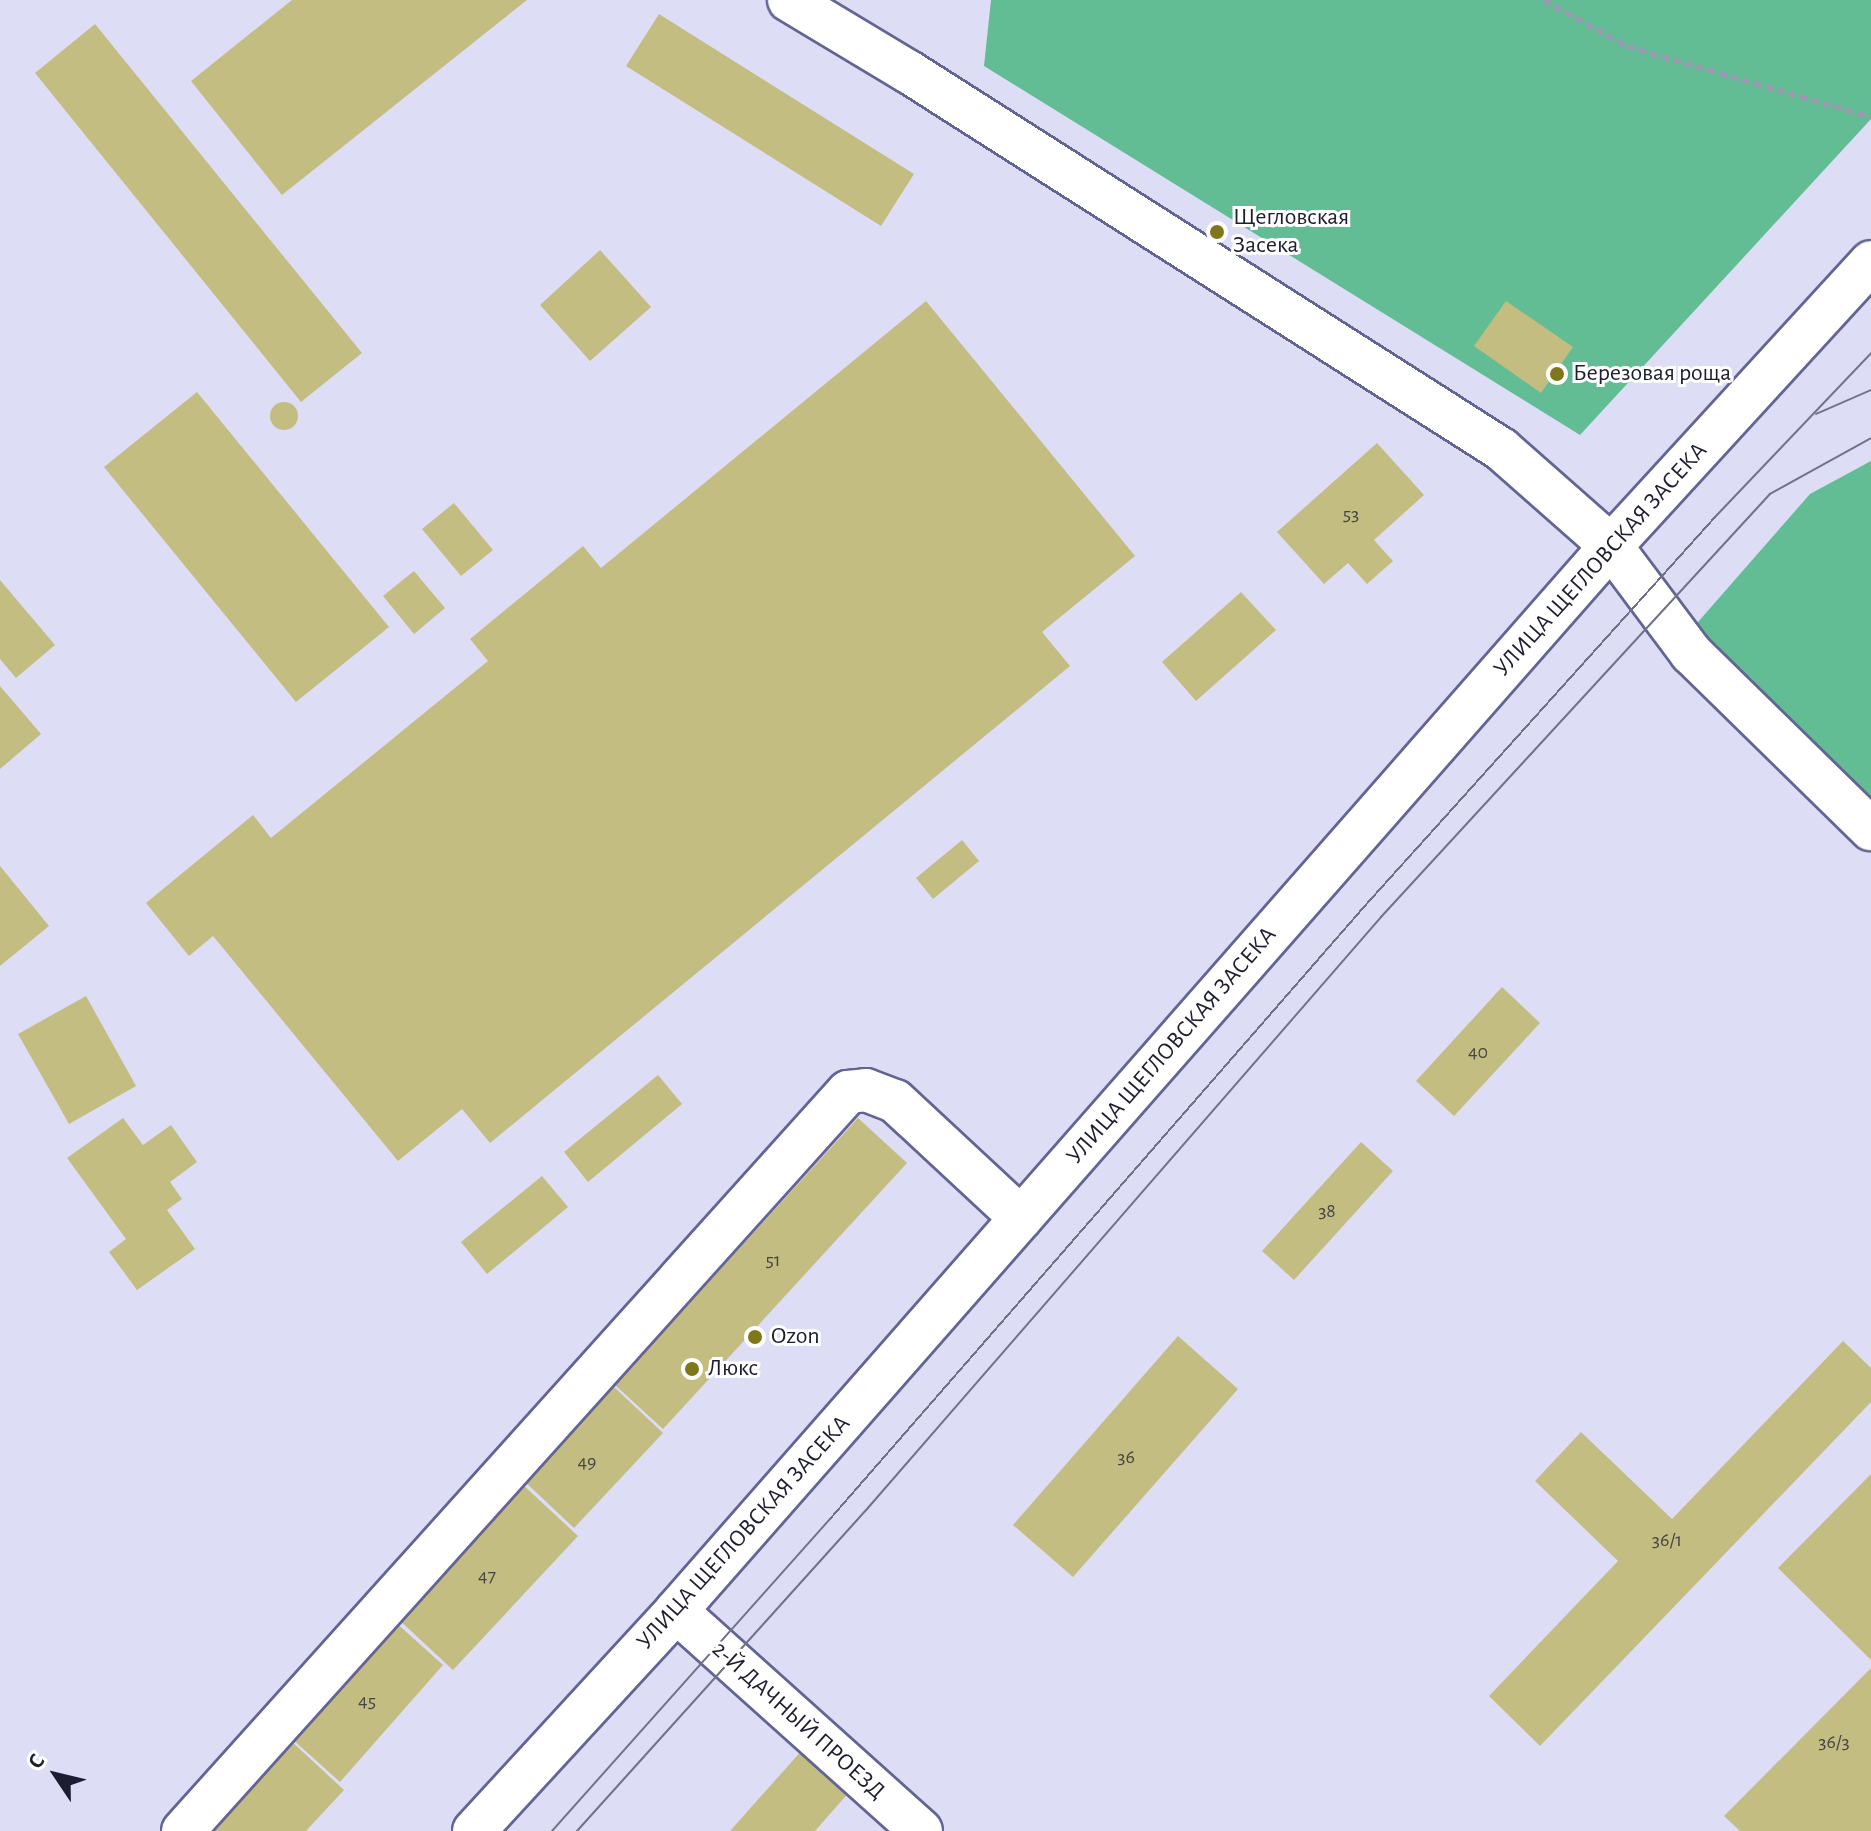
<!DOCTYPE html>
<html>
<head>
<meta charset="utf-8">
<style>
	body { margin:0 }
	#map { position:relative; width:1871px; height:1831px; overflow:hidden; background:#dddef6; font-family:"Alegreya Sans",sans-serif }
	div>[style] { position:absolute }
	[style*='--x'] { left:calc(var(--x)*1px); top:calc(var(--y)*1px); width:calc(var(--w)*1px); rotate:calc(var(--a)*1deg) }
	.forest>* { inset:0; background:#62bc94 }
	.building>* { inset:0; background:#c3bd81 }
	.round { border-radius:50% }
	.path>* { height:5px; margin-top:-2.5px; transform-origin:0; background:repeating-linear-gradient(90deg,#999ab1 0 8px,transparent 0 12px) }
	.roads { filter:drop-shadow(2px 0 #636496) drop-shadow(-2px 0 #636496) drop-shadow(0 2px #636496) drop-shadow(0 -2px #636496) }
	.minor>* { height:42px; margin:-21px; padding:0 21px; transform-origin:21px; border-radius:21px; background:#fff }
	.tram>* { height:2px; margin:-1px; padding:0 1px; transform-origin:1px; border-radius:1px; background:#717188 }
	.dots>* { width:22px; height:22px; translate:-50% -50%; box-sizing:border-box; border:4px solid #fff; border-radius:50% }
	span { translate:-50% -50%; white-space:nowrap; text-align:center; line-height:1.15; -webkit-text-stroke:6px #fff; paint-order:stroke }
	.number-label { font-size:20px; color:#464546 }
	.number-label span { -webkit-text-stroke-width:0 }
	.poi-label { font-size:24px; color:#1d1d32 }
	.left { translate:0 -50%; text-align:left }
	.street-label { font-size:24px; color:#1d1d32 }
	.north { position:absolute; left:16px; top:1735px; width:80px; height:80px; -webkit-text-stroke:6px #fff; paint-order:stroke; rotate:305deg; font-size:22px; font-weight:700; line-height:32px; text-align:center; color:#1d1d32 }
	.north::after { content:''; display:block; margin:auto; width:28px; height:36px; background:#1d1d32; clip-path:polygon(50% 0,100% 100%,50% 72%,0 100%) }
</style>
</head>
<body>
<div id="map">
	<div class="forest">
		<i style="clip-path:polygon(991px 0,1871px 0,1871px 119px,1580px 435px,984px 66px)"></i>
		<i style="clip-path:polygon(1871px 461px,1871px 802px,1691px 630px,1810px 494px)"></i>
	</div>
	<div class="building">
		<i style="clip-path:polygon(292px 0,527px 0,282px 195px,191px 81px)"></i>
		<i style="clip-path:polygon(659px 14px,914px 174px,881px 226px,626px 66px)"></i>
		<i style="clip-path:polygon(95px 24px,362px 353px,301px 402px,35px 73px)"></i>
		<i style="clip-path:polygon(600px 250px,651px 307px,590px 361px,540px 305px)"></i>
		<i style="clip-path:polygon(926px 301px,1135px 556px,1042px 632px,1070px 666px,490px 1143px,462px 1109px,398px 1161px,213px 936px,189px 956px,146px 903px,253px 815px,271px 838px,488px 661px,470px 639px,583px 546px,601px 568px)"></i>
		<i style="clip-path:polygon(1506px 301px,1573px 347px,1541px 393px,1474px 346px)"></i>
		<i style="clip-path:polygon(197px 392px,389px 627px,296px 702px,104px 467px)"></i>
		<i class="round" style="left:270px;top:402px;width:28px;height:28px"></i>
		<i style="clip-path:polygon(1377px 443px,1424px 495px,1374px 540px,1393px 561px,1367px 584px,1348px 563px,1324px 584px,1277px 532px)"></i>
		<i style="clip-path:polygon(454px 503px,493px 550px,461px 576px,422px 529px)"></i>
		<i style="clip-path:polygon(414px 571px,445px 608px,414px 634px,383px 596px)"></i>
		<i style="clip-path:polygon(0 580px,55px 645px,16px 678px,0 659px)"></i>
		<i style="clip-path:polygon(1241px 592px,1276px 630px,1196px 701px,1162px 662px)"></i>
		<i style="clip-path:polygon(0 686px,41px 734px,0 769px)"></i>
		<i style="clip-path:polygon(962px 840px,979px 861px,933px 899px,916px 878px)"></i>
		<i style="clip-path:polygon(0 866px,49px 926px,0 966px)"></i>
		<i style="clip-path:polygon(1502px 987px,1540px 1023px,1454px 1116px,1416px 1081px)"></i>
		<i style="clip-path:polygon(86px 996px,136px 1086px,69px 1124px,18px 1034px)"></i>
		<i style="clip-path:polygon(658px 1075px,682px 1104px,588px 1182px,564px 1152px)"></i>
		<i style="clip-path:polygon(123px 1118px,143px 1145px,171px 1125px,197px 1162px,170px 1182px,182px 1199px,167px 1210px,195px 1249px,137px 1290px,109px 1252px,126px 1239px,67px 1158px)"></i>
		<i style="clip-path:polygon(858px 1118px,907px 1163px,663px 1429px,615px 1385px)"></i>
		<i style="clip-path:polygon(1361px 1142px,1393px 1171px,1294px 1280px,1262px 1251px)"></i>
		<i style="clip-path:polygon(542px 1176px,568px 1207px,487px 1274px,461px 1242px)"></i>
		<i style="clip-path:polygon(1178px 1336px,1238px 1389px,1073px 1577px,1013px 1525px)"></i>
		<i style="clip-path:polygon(1843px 1341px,1871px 1368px,1871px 1402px,1540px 1746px,1489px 1696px,1618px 1561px,1535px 1481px,1581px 1432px,1672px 1519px)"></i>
		<i style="clip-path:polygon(613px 1386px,663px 1433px,574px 1528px,523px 1480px)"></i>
		<i style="clip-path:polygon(1871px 1474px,1871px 1660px,1778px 1568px)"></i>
		<i style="clip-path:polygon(521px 1483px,578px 1536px,453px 1670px,396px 1617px)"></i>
		<i style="clip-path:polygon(393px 1620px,443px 1665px,340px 1782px,290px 1737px)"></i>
		<i style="clip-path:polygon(1871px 1668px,1871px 1831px,1740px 1831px,1724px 1816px)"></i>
		<i style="clip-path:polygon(290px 1740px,344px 1790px,306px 1831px,206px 1831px)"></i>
		<i style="clip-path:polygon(804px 1748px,851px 1790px,815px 1831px,730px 1831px)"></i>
	</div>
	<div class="path">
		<i style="--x:1544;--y:0;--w:95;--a:29"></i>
		<i style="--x:1627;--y:46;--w:254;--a:16.2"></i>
	</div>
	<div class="roads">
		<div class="minor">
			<i style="--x:789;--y:0;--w:140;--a:31"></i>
			<i style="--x:909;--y:72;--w:702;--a:32.49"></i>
			<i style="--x:1501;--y:449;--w:147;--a:41.4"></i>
			<i style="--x:1611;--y:546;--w:134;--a:53.2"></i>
			<i style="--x:1691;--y:653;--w:252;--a:44.4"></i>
			<i style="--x:676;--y:1611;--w:329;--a:41.9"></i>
			<i style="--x:183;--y:1831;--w:994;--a:-48.02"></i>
			<i style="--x:848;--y:1092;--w:18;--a:-6"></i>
			<i style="--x:866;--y:1090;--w:31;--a:21"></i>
			<i style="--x:895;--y:1101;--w:172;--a:42.9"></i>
			<i style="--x:474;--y:1831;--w:299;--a:-47.4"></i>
			<i style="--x:676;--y:1611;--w:1417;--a:-48.72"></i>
			<i style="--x:1611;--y:546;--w:385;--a:-47.5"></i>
		</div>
	</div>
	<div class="tram">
		<i style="--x:1816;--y:414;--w:60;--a:-23.6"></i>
		<i style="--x:552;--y:1831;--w:418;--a:-48.3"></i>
		<i style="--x:830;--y:1519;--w:811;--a:-48.9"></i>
		<i style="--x:1363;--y:908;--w:526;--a:-48"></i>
		<i style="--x:1715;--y:517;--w:226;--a:-46.4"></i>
		<i style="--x:577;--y:1831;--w:433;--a:-48"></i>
		<i style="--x:867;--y:1509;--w:784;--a:-49.03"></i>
		<i style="--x:1381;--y:917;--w:575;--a:-47.4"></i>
		<i style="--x:1770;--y:494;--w:115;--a:-29"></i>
	</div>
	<div class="dots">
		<i style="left:1217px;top:232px;background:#80771b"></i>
		<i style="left:1557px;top:374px;background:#80771b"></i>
		<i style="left:755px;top:1337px;background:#80771b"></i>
		<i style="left:692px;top:1369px;background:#80771b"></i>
	</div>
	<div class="number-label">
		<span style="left:1351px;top:514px">53</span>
		<span style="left:1478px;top:1052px">40</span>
		<span style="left:1327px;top:1211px">38</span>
		<span style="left:773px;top:1260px">51</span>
		<span style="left:1126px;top:1457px">36</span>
		<span style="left:587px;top:1462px">49</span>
		<span style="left:1667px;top:1540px">36/1</span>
		<span style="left:487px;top:1576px">47</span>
		<span style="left:367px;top:1701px">45</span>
		<span style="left:1834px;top:1742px">36/3</span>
	</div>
	<div class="poi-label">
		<span class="left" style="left:1233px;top:232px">Щегловская<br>Засека</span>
		<span class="left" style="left:1573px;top:374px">Березовая роща</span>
		<span class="left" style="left:771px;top:1337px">Ozon</span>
		<span class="left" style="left:708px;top:1369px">Люкс</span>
	</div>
	<div class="street-label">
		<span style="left:1601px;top:560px;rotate:-48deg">УЛИЦА ЩЕГЛОВСКАЯ ЗАСЕКА</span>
		<span style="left:1172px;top:1046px;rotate:-49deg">УЛИЦА ЩЕГЛОВСКАЯ ЗАСЕКА</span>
		<span style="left:744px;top:1533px;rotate:-48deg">УЛИЦА ЩЕГЛОВСКАЯ ЗАСЕКА</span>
		<span style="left:798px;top:1721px;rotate:42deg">2-Й ДАЧНЫЙ ПРОЕЗД</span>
	</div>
	<div class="north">С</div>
</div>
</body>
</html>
